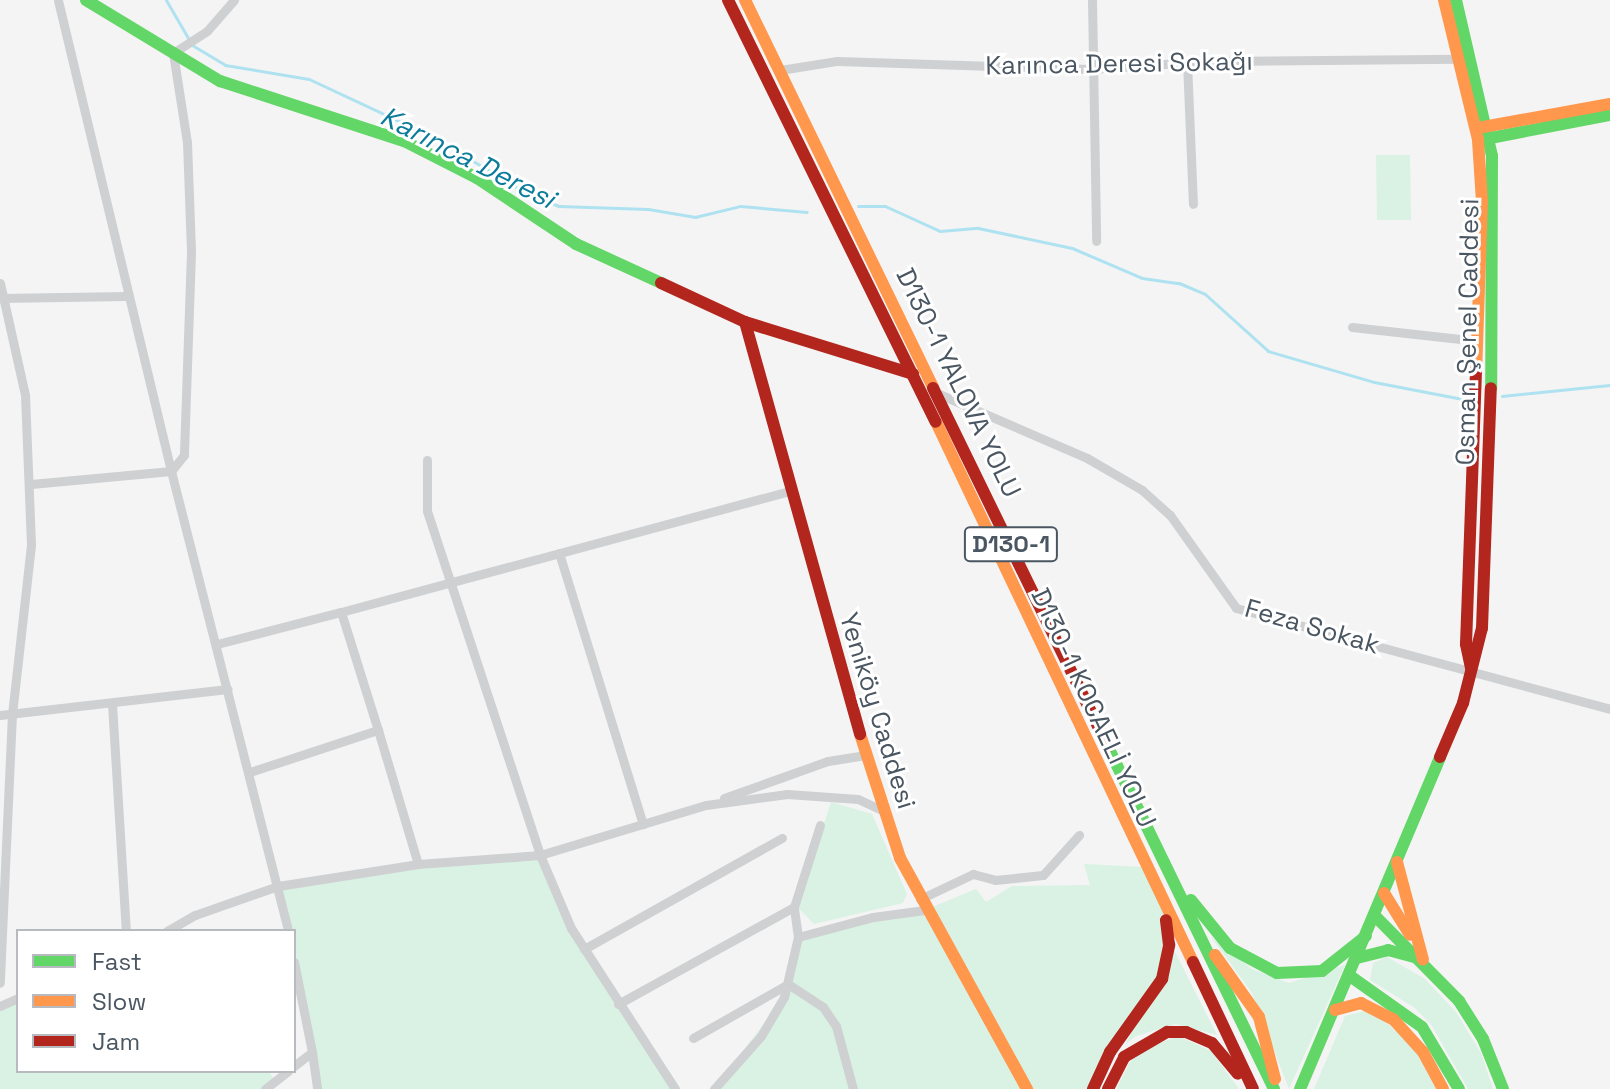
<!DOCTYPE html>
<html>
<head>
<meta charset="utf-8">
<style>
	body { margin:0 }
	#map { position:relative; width:1610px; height:1089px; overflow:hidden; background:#f4f4f4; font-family:"Space Grotesk",sans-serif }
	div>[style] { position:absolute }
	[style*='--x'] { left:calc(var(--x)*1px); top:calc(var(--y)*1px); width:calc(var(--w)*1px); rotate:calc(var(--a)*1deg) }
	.green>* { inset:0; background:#d9f2e3 }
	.stream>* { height:3px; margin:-1.5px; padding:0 1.5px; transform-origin:1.5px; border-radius:1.5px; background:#aee2f0 }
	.street>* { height:9px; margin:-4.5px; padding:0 4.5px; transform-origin:4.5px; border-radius:4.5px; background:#ced0d2 }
	.fast>* { height:12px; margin:-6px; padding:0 6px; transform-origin:6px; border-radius:6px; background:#63d668 }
	.slow>* { height:12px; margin:-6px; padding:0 6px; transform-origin:6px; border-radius:6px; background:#ff974d }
	.jam>* { height:12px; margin:-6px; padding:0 6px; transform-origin:6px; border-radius:6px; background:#b3261e }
	span { translate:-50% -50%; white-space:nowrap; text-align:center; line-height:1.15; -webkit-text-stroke:6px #fff; paint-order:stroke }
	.shield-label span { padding:2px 6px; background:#fff; border:2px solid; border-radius:6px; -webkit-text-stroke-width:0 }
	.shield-label { font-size:24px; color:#4a5661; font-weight:700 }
	.street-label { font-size:26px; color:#4a5661 }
	.water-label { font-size:28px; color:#0c7c9b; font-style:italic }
	.legend { position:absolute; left:16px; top:929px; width:280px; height:144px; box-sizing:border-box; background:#fff; border:2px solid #b7bbc0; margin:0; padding:10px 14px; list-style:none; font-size:24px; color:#4a5661 }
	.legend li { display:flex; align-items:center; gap:16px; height:40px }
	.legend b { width:40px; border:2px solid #b7bbc0 }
</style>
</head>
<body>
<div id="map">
	<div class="green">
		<i style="clip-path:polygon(1376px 155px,1410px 155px,1411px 220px,1377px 220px)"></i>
		<i style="clip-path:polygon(831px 802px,872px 814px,907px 894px,903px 903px,814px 924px,797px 907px)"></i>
		<i style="clip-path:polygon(540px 855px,571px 928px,675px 1089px,317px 1089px,294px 962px,294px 931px,288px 931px,278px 886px)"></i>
		<i style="clip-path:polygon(1084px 864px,1145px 867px,1166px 911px,1167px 964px,1093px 1089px,714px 1089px,784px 997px,798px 937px,925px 910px,976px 889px,986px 902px,1012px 886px,1090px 885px)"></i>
		<i style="clip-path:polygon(1211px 937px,1252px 969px,1289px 983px,1345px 965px,1289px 1089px,1252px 993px)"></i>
		<i style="clip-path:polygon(1173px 948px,1217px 1035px,1176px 1024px,1136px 1036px,1125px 1045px)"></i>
		<i style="clip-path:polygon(1387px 957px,1425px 979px,1456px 1012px,1481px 1053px,1493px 1089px,1468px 1089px,1432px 1026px,1415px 1008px,1370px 980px,1373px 963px)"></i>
		<i style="clip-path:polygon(18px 998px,18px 1071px,269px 1071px,275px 1081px,265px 1089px,0 1089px,0 1006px)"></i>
		<i style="clip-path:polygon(1364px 1011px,1386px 1022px,1416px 1051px,1436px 1089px,1314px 1089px,1345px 1016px)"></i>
		<i style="clip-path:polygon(1178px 1036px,1211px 1051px,1239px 1089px,1116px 1089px,1130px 1062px,1144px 1049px)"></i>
	</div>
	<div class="stream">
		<i style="--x:166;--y:0;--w:44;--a:59.9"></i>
		<i style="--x:192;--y:45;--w:39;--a:31"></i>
		<i style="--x:225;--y:65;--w:85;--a:9.5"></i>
		<i style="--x:309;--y:79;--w:139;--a:25.1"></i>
		<i style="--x:435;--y:138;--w:104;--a:31.2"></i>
		<i style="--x:524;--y:192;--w:38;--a:22"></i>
		<i style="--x:559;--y:206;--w:89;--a:1.9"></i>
		<i style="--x:648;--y:209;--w:48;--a:9.7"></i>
		<i style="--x:695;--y:217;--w:46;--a:-13.7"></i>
		<i style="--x:740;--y:206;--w:67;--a:5.1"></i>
		<i style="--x:858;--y:206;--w:27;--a:0"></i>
		<i style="--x:885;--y:206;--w:60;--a:24.4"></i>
		<i style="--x:940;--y:231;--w:38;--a:-5"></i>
		<i style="--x:978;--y:228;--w:96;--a:12"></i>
		<i style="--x:1072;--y:248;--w:76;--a:23.2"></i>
		<i style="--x:1142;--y:278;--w:37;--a:8"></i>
		<i style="--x:1179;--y:283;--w:28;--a:23"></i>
		<i style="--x:1205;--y:294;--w:85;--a:42.1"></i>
		<i style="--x:1268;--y:351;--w:110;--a:16.3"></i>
		<i style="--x:1374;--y:382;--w:90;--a:10.9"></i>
		<i style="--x:1502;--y:396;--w:109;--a:-5.8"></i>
	</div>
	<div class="street">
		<i style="--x:234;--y:0;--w:41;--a:131.1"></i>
		<i style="--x:207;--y:31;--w:40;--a:147.1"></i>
		<i style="--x:173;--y:53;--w:90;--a:81.1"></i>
		<i style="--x:187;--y:142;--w:110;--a:87.9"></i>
		<i style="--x:191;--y:252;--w:203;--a:92"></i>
		<i style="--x:184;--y:455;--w:21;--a:129"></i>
		<i style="--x:171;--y:471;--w:475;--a:75.7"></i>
		<i style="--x:1092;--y:0;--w:241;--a:89"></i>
		<i style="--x:1187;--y:62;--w:142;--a:87.6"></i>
		<i style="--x:780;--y:70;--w:58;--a:-9"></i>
		<i style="--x:837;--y:61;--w:253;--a:1.8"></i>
		<i style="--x:1090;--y:69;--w:119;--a:-3.8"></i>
		<i style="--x:1209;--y:61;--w:250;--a:-0.5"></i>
		<i style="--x:0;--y:283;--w:115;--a:77.4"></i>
		<i style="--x:25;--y:395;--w:150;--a:87.7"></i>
		<i style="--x:31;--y:545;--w:170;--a:96.4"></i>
		<i style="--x:12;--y:714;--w:269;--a:92.6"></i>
		<i style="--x:0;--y:298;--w:127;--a:-0.9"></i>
		<i style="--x:1352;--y:327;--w:127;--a:6.3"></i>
		<i style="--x:939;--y:394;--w:161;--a:23.4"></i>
		<i style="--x:1087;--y:458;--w:64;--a:30.2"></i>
		<i style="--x:1142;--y:490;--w:38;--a:42"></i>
		<i style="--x:1170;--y:515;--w:114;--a:54.6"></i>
		<i style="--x:1236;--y:608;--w:387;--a:15.1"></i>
		<i style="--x:427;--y:460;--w:51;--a:90"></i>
		<i style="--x:427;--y:511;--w:362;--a:71.8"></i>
		<i style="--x:540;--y:855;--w:79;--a:67"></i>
		<i style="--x:571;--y:928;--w:192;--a:57.1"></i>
		<i style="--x:31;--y:484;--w:141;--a:-5.3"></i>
		<i style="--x:171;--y:471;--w:484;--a:-103.5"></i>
		<i style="--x:559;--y:553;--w:284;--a:72.8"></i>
		<i style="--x:341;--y:612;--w:467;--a:-15.1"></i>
		<i style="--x:217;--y:644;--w:128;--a:-14.5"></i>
		<i style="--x:341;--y:612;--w:124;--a:72.6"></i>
		<i style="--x:112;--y:704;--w:227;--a:86.5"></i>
		<i style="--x:0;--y:715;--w:229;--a:-6.5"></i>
		<i style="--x:250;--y:772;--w:135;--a:-18.2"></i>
		<i style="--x:378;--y:730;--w:140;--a:73.4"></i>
		<i style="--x:418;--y:864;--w:122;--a:-4.2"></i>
		<i style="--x:540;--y:855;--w:173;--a:-16.8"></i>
		<i style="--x:706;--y:805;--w:82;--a:-7.7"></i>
		<i style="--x:787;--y:794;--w:71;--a:4"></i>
		<i style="--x:858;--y:799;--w:26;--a:25"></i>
		<i style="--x:724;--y:798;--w:110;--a:-19.6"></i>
		<i style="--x:828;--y:761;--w:38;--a:-9"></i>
		<i style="--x:920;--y:899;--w:59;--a:-25.3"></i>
		<i style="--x:973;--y:874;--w:23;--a:15"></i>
		<i style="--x:995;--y:880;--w:48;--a:-5.9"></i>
		<i style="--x:1043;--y:875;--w:54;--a:-48"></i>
		<i style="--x:167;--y:931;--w:32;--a:-30"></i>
		<i style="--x:195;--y:915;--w:88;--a:-19.3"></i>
		<i style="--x:278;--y:886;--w:142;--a:-8.9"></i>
		<i style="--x:798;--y:937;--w:78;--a:-14.9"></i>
		<i style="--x:873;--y:917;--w:52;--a:-7.7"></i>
		<i style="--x:584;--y:949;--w:227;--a:-29.3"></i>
		<i style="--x:294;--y:962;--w:92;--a:78.7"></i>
		<i style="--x:312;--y:1052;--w:23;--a:142"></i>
		<i style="--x:788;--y:984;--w:42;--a:33.3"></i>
		<i style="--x:823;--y:1007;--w:23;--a:56"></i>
		<i style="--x:836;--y:1026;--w:65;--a:74.9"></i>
		<i style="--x:618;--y:1004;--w:201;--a:-28.9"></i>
		<i style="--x:0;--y:1006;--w:20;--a:-24"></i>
		<i style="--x:693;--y:1038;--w:109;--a:-29.6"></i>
		<i style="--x:312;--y:1052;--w:37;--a:82"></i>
		<i style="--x:265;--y:1089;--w:29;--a:-38"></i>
		<i style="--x:714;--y:1089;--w:71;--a:-48.4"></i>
		<i style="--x:761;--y:1036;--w:45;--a:-59.5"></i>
		<i style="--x:784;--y:997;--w:62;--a:-76.9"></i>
		<i style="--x:798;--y:937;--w:30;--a:-98"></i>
		<i style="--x:794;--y:907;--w:86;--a:-72.4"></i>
	</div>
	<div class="fast">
		<i style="--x:86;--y:0;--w:157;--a:31.2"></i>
		<i style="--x:220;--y:81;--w:194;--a:18.1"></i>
		<i style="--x:404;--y:141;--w:82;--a:26.9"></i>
		<i style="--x:477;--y:178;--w:119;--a:33.7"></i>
		<i style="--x:576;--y:244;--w:94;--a:24.6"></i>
		<i style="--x:1456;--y:0;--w:160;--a:77"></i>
		<i style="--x:1492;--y:156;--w:232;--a:90.2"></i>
		<i style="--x:1485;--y:139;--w:127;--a:-10.9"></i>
		<i style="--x:1108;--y:747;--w:380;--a:64.1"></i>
		<i style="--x:1191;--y:900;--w:62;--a:50.9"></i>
		<i style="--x:1230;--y:948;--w:53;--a:28"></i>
		<i style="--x:1277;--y:973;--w:45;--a:-2.5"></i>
		<i style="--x:1322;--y:971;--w:56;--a:-38.5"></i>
		<i style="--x:1375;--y:916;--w:120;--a:45.3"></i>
		<i style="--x:1459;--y:1001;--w:45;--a:57.7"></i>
		<i style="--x:1483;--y:1039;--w:54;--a:68.2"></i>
		<i style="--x:1357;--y:958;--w:32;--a:-14"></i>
		<i style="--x:1388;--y:950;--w:27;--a:15"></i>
		<i style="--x:1350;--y:976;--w:88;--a:35.3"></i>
		<i style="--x:1422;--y:1027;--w:72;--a:59.2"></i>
		<i style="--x:1300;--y:1089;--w:360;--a:-67.1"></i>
	</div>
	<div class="slow">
		<i style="--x:745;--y:0;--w:431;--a:64.1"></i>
		<i style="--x:1444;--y:0;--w:144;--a:76.3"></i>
		<i style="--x:1478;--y:140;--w:62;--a:86.3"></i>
		<i style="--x:1482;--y:202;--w:168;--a:92"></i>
		<i style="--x:1483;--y:127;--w:129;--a:-10.3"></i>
		<i style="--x:936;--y:422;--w:598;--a:64.55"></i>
		<i style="--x:860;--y:734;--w:130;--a:72.1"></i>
		<i style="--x:900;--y:858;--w:264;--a:61.2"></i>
		<i style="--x:1397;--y:862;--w:101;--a:75.1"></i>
		<i style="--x:1384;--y:893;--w:49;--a:58.2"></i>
		<i style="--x:1215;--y:955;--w:76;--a:54.6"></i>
		<i style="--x:1259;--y:1017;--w:64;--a:75.5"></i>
		<i style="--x:1335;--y:1010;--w:27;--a:-15"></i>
		<i style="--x:1361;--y:1003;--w:36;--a:27"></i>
		<i style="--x:1393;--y:1019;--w:45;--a:47.7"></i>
		<i style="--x:1423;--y:1052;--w:42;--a:61.6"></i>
	</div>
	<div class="jam">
		<i style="--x:728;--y:0;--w:470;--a:63.8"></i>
		<i style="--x:661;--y:283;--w:93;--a:24.9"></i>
		<i style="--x:745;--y:322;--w:176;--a:17.2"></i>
		<i style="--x:745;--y:322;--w:428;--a:74.4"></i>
		<i style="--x:933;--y:388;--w:399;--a:64"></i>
		<i style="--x:1471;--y:668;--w:25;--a:-102"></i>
		<i style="--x:1466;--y:644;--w:274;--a:-87.9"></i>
		<i style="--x:1440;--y:757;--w:59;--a:-66.9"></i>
		<i style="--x:1463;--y:703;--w:77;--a:-75.8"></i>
		<i style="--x:1482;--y:628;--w:240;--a:-87.9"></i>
		<i style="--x:1193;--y:962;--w:140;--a:64.7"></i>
		<i style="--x:1093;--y:1089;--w:41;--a:-65.3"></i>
		<i style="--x:1110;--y:1052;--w:90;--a:-54.5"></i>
		<i style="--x:1162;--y:979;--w:35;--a:-78"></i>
		<i style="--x:1169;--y:945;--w:25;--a:-97"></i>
		<i style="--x:1108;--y:1089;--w:36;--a:-63"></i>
		<i style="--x:1124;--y:1057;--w:50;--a:-30.2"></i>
		<i style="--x:1167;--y:1032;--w:19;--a:0"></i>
		<i style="--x:1186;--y:1032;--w:28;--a:23"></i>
		<i style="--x:1212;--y:1043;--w:40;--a:50"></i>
	</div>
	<div class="shield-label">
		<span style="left:1011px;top:544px">D130-1</span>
	</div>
	<div class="street-label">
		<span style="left:1119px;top:64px;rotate:-1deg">Karınca Deresi Sokağı</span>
		<span style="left:1468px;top:332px;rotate:-89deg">Osman Şenel Caddesi</span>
		<span style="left:958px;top:383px;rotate:64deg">D130-1 YALOVA YOLU</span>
		<span style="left:1312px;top:627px;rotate:16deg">Feza Sokak</span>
		<span style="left:1093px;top:708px;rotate:65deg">D130-1 KOCAELİ YOLU</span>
		<span style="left:877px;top:711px;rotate:73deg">Yeniköy Caddesi</span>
	</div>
	<div class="water-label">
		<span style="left:468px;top:157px;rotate:27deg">Karınca Deresi</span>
	</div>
	<ul class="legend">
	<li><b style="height:10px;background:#63d668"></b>Fast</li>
	<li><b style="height:10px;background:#ff974d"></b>Slow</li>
	<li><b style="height:10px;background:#b3261e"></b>Jam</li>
	</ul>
</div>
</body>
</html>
